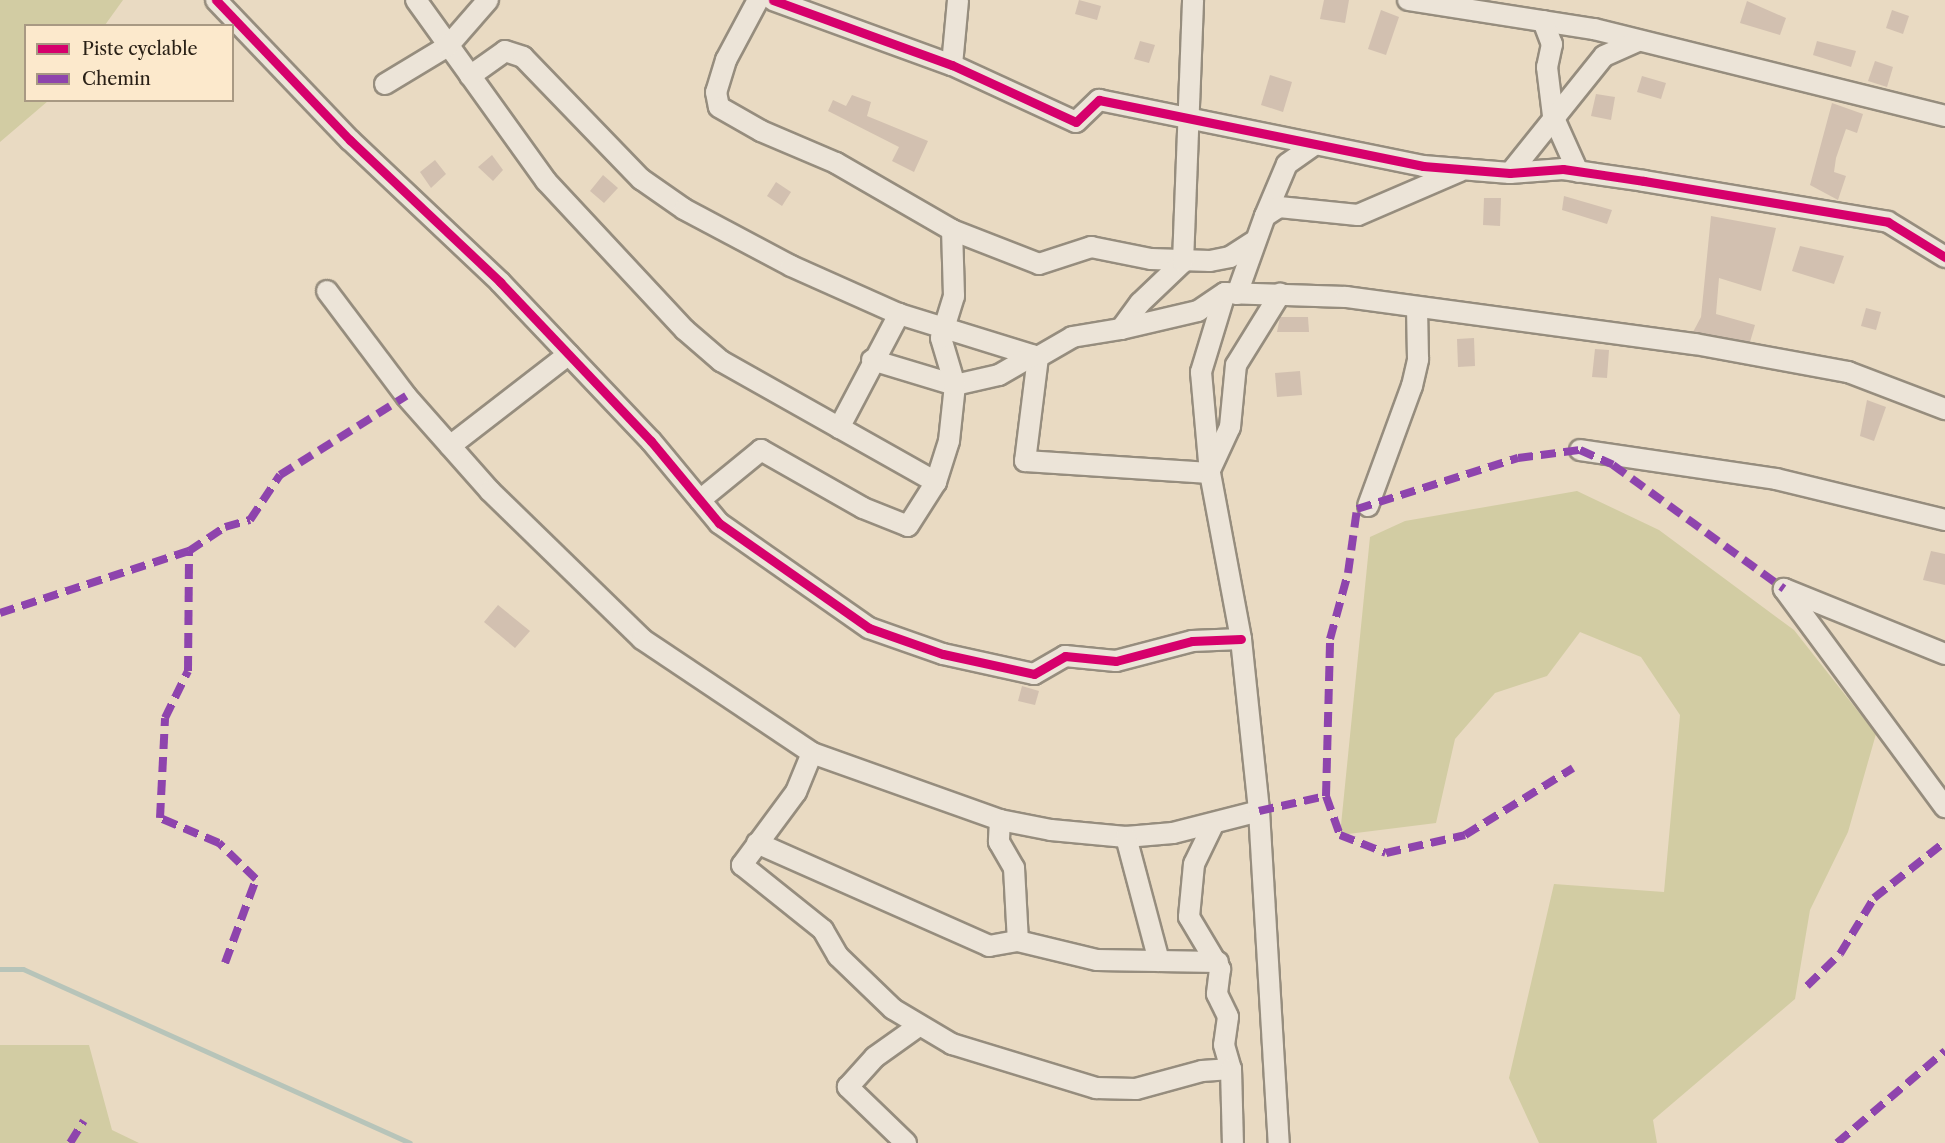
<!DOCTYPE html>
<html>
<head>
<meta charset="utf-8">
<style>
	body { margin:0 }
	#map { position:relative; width:1945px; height:1143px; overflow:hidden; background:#e9dac2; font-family:"Libre Caslon Text",serif }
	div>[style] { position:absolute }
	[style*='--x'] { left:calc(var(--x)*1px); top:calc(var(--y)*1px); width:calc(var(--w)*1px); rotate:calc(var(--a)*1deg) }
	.green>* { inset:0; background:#d2cca3 }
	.stream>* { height:5px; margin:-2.5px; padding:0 2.5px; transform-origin:2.5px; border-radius:2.5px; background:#b7c4b9 }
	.building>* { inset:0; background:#d2c0b0 }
	.roads { filter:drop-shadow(2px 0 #968d7e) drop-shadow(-2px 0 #968d7e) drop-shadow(0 2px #968d7e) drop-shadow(0 -2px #968d7e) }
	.street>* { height:20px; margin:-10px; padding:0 10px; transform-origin:10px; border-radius:10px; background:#ece4d8 }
	.quiet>* { height:8px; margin-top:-4px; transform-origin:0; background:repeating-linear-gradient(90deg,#8e44ad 0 15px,transparent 0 23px) }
	.cycleway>* { height:9px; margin:-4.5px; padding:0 4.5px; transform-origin:4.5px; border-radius:4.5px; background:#d6006c }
	span { translate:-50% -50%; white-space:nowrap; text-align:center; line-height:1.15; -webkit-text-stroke:5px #fce9cc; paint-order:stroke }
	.legend { position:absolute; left:24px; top:24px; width:210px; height:78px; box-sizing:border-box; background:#fce9cc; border:2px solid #a89983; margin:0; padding:8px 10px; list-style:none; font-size:18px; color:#292016 }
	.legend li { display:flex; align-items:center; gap:12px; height:30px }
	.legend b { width:30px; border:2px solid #a89983 }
</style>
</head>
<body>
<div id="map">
	<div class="green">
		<i style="clip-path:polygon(0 0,123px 0,105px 25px,26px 26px,26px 100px,48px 101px,0 142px)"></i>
		<i style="clip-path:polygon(1577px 491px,1659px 530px,1794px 630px,1876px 734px,1848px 832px,1810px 910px,1795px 999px,1653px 1120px,1657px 1143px,1539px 1143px,1509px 1078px,1554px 884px,1664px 892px,1680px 715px,1641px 657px,1580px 632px,1547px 676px,1495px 693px,1455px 739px,1436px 823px,1340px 835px,1370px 537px,1405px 521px)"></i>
		<i style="clip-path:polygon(0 1045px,89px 1045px,112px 1130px,139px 1143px,0 1143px)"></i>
	</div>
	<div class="stream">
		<i style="--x:0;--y:969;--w:23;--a:0"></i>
		<i style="--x:23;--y:969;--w:424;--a:24.2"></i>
	</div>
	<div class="building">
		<i style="clip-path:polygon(1079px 0,1101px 6px,1097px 20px,1075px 14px)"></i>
		<i style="clip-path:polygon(1324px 0,1349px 0,1345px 23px,1320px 19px)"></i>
		<i style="clip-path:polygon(1747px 1px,1786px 18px,1780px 35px,1740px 23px)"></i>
		<i style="clip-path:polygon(1381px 10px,1399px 17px,1386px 55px,1368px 49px)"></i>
		<i style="clip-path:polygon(1892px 10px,1909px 16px,1903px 34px,1886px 28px)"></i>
		<i style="clip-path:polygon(1140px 41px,1155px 45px,1149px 63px,1134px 59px)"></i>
		<i style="clip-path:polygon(1817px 41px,1856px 51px,1851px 67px,1813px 55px)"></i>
		<i style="clip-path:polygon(1875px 61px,1893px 67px,1887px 87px,1868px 81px)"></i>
		<i style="clip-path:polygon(1270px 75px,1292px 82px,1283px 112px,1261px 105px)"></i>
		<i style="clip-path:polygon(1642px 76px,1666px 83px,1661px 99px,1637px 92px)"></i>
		<i style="clip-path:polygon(1596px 94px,1615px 97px,1611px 120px,1591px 116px)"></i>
		<i style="clip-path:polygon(852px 95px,871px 102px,867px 116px,928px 141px,914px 172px,892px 161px,899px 147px,828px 111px,833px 100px,846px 106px)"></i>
		<i style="clip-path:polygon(1832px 103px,1863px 114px,1857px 133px,1846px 129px,1836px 158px,1834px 172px,1846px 176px,1838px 200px,1810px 185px)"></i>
		<i style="clip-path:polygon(492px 155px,503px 170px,493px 181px,478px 167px)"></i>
		<i style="clip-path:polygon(435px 160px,446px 174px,431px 188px,420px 172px)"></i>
		<i style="clip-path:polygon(603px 175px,618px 188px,604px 203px,590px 191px)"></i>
		<i style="clip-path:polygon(776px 182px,791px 192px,782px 206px,767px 196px)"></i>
		<i style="clip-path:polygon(1564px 196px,1612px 210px,1607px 224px,1562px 210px)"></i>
		<i style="clip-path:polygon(1484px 198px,1501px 198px,1500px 226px,1483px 225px)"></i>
		<i style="clip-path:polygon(1711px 216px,1776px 228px,1761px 291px,1719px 278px,1716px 314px,1755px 325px,1750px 342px,1693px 332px,1701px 317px)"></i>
		<i style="clip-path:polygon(1800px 246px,1844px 256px,1834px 284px,1792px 271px)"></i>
		<i style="clip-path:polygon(1866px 308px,1881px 312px,1876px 330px,1861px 326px)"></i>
		<i style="clip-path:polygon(1280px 317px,1308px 317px,1309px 332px,1277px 332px)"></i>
		<i style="clip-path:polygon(1474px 338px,1475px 366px,1458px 367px,1457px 339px)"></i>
		<i style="clip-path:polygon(1595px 349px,1609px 350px,1607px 378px,1592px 377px)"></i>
		<i style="clip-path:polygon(1300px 371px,1302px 395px,1277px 397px,1275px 373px)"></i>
		<i style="clip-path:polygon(1867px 400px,1886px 407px,1874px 441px,1860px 436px)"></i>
		<i style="clip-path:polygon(1931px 551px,1945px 554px,1945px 585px,1923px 580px)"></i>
		<i style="clip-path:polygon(498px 605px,530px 631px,515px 648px,484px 622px)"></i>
		<i style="clip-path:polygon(1022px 686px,1039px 691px,1035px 705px,1018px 701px)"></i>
	</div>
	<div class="roads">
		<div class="street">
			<i style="--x:216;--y:0;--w:194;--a:46.3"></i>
			<i style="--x:350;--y:140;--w:207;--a:43.4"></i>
			<i style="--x:500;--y:282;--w:219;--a:46.5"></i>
			<i style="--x:651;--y:441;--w:107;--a:50.3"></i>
			<i style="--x:719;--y:523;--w:183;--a:35"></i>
			<i style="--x:869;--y:628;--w:78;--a:19.4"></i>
			<i style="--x:943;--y:654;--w:93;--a:12.4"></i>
			<i style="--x:1034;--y:674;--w:36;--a:-30"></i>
			<i style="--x:1065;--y:656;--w:51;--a:5.6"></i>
			<i style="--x:1116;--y:661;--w:79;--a:-14.7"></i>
			<i style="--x:1192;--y:641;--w:49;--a:-2.3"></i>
			<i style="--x:416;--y:0;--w:223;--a:54.3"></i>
			<i style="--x:546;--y:181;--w:204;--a:47"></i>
			<i style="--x:685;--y:330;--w:48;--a:40.7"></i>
			<i style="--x:721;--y:361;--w:247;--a:29.4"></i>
			<i style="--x:758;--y:0;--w:68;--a:118.1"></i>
			<i style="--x:726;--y:60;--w:34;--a:107"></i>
			<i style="--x:716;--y:92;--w:15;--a:79"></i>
			<i style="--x:719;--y:107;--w:48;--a:29.7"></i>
			<i style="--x:761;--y:131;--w:82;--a:23.1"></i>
			<i style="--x:836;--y:163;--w:134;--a:30"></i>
			<i style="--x:952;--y:230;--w:93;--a:21.3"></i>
			<i style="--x:1039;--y:264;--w:55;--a:-18.1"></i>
			<i style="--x:1091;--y:247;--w:61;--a:11.3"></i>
			<i style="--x:1151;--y:259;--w:59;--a:1.9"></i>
			<i style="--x:1210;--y:261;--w:20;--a:-11"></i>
			<i style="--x:1230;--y:257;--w:30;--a:-33"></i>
			<i style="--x:773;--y:0;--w:190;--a:20"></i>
			<i style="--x:952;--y:65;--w:136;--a:24.7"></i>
			<i style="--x:1076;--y:122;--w:32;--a:-44"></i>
			<i style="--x:1099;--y:100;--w:331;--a:11.5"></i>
			<i style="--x:1423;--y:166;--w:87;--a:4.6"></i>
			<i style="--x:1510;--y:173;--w:53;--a:-4.3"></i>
			<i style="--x:1563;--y:169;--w:82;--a:8.4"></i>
			<i style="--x:1644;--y:181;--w:247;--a:9.5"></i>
			<i style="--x:1888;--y:222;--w:67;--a:31.6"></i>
			<i style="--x:1408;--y:0;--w:188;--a:8.9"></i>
			<i style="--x:1594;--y:29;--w:362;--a:13.9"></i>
			<i style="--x:1543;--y:21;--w:25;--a:69"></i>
			<i style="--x:1552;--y:44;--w:24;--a:102"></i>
			<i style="--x:1547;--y:67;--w:49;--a:83"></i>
			<i style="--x:1553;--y:116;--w:61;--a:65.9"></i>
			<i style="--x:952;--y:65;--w:65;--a:-84.7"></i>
			<i style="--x:470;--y:76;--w:43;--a:-35.5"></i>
			<i style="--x:505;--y:51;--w:19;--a:18"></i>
			<i style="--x:523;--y:57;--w:170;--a:46"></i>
			<i style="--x:641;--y:179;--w:52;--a:34.9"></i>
			<i style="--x:684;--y:209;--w:121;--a:28"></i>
			<i style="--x:791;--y:266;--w:118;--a:24"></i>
			<i style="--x:899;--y:314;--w:145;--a:17.2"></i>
			<i style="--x:1038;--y:357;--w:39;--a:-30"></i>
			<i style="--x:1072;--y:337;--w:50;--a:-9.3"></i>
			<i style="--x:1121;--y:329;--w:32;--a:-54"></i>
			<i style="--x:1140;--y:303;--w:59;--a:-43.6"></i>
			<i style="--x:1183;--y:262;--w:262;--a:-87.8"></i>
			<i style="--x:385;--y:84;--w:74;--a:-31.1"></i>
			<i style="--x:448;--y:46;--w:61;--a:-49"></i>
			<i style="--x:1510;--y:173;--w:150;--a:-51.2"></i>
			<i style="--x:1604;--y:56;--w:35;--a:-24"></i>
			<i style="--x:1265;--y:216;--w:56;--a:-67.1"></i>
			<i style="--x:1287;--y:164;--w:32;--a:-35"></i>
			<i style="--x:327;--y:291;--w:131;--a:53"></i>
			<i style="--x:406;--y:396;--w:127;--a:48.5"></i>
			<i style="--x:490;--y:491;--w:212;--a:44.2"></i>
			<i style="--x:642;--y:639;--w:205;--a:33.8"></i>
			<i style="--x:812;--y:753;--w:200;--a:19.6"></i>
			<i style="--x:1000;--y:820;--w:52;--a:11.1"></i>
			<i style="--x:1051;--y:830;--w:75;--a:5.3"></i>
			<i style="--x:1126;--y:837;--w:47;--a:-4.9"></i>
			<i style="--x:1173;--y:833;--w:89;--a:-14.3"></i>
			<i style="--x:1225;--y:293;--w:83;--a:106.9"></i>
			<i style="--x:1201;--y:372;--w:101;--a:84.9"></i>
			<i style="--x:1210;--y:473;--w:169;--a:79.4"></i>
			<i style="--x:1241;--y:639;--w:173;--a:84"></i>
			<i style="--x:1259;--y:811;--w:333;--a:86.6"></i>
			<i style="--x:1237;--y:294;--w:83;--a:-70.3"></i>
			<i style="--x:1265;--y:216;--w:17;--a:-33"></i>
			<i style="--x:1279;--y:207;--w:79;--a:5.8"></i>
			<i style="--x:1358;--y:215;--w:111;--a:-23.3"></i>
			<i style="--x:1121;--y:329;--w:79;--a:-13.2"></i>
			<i style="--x:1198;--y:311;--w:32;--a:-34"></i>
			<i style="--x:1225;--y:293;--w:121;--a:1.9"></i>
			<i style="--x:1346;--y:297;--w:352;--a:7.7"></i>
			<i style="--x:1695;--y:344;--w:156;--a:10.4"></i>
			<i style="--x:1848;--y:372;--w:104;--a:20.9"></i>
			<i style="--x:1038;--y:357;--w:105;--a:97.1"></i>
			<i style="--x:1025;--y:461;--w:185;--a:3.7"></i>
			<i style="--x:872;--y:360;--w:87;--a:16.8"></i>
			<i style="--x:955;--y:385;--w:45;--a:-12.8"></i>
			<i style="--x:999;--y:375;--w:39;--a:-30"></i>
			<i style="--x:839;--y:428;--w:129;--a:-62.2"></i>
			<i style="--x:450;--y:446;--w:150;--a:-37.7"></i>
			<i style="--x:1580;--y:450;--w:198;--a:8.4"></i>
			<i style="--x:1776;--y:479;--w:174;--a:13.6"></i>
			<i style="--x:1210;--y:470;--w:47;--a:-65.1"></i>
			<i style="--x:1230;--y:427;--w:62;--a:-84.5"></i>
			<i style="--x:1236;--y:365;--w:84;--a:-58.2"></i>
			<i style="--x:700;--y:500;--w:79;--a:-39.3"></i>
			<i style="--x:761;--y:450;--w:117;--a:29.6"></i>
			<i style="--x:863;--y:508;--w:48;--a:21.8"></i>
			<i style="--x:908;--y:526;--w:52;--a:-57.5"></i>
			<i style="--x:936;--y:482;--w:43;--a:-72.4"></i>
			<i style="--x:949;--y:441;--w:56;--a:-83.9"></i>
			<i style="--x:955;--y:385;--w:49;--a:-106.6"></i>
			<i style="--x:941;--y:338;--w:44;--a:-72.8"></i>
			<i style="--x:954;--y:296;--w:66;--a:-91.7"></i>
			<i style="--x:1368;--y:506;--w:128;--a:-69.9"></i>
			<i style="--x:1412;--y:386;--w:28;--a:-77"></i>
			<i style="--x:1418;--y:359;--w:52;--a:-91.1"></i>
			<i style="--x:1945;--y:654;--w:174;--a:-158"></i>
			<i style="--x:1784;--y:589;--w:271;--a:53.6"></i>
			<i style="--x:812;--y:753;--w:42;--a:112.3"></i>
			<i style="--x:796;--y:792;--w:91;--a:126.5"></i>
			<i style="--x:742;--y:865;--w:104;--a:38.7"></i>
			<i style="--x:823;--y:930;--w:30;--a:60"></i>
			<i style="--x:838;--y:956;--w:76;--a:43.9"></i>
			<i style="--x:893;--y:1009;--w:69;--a:30.7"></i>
			<i style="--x:952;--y:1044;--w:151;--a:17"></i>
			<i style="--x:1096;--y:1088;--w:40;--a:1.4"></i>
			<i style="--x:1136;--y:1089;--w:68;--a:-15.3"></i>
			<i style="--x:1202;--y:1071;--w:29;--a:-4"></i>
			<i style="--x:1000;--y:820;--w:22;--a:93"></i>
			<i style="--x:999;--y:842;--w:30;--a:60"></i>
			<i style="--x:1014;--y:868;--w:73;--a:86.9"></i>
			<i style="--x:1212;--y:827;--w:41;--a:115.9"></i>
			<i style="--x:1194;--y:864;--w:53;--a:95.4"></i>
			<i style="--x:1189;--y:917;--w:61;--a:59.2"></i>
			<i style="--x:1220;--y:969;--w:25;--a:97"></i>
			<i style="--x:1217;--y:994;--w:25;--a:64"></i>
			<i style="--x:1228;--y:1017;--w:28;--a:98"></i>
			<i style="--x:1224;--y:1045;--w:25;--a:74"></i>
			<i style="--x:1231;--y:1069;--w:74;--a:88.5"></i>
			<i style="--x:1126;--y:837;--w:128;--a:75.1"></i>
			<i style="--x:757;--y:843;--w:254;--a:23.9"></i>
			<i style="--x:989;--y:946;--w:29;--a:-10"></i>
			<i style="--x:1018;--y:941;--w:81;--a:13.5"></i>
			<i style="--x:1097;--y:960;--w:121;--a:0.9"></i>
			<i style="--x:906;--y:1143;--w:81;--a:-136"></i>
			<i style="--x:848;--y:1087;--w:40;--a:-48"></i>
			<i style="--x:875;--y:1057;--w:52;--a:-35.5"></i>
		</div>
	</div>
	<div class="quiet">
		<i style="--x:0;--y:613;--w:199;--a:-18.2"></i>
		<i style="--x:1326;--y:796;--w:157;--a:-88.5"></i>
		<i style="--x:1330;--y:639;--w:68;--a:-74.7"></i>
		<i style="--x:1348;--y:573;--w:65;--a:-82"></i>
		<i style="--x:1357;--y:509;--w:169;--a:-17.6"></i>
		<i style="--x:1518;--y:458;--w:63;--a:-7.4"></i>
		<i style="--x:1580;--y:450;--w:36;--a:24"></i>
		<i style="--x:1613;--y:465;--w:211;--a:35.9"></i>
		<i style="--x:1259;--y:811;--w:69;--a:-12.6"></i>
		<i style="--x:1326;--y:796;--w:41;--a:70.3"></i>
		<i style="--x:1340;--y:835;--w:49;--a:21.4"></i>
		<i style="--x:1386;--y:853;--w:81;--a:-12.8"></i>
		<i style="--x:1465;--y:835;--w:127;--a:-31.8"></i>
		<i style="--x:225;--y:963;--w:90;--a:-69.7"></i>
		<i style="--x:256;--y:879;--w:52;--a:-135.8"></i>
		<i style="--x:219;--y:843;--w:64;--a:-157"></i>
		<i style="--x:160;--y:818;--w:100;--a:-87.1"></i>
		<i style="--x:165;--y:718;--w:52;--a:-63.9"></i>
		<i style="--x:188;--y:671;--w:120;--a:-89.5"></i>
		<i style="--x:189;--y:551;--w:43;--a:-33.7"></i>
		<i style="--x:225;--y:527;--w:26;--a:-16"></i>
		<i style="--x:250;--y:520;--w:54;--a:-56.3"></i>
		<i style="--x:280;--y:475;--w:149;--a:-32.1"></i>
		<i style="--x:1807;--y:986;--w:46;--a:-44.1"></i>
		<i style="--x:1840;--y:954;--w:66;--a:-58.7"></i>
		<i style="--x:1874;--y:898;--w:90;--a:-38.3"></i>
		<i style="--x:70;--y:1143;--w:26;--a:-58"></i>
		<i style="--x:1837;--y:1143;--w:142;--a:-40.4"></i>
	</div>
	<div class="cycleway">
		<i style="--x:216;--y:0;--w:194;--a:46.3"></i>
		<i style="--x:350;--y:140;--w:207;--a:43.4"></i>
		<i style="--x:500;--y:282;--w:219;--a:46.5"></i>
		<i style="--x:651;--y:441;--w:107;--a:50.3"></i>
		<i style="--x:719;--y:523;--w:183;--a:35"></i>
		<i style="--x:869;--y:628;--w:78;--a:19.4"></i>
		<i style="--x:943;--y:654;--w:93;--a:12.4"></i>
		<i style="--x:1034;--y:674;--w:36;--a:-30"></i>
		<i style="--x:1065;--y:656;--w:51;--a:5.6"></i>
		<i style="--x:1116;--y:661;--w:79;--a:-14.7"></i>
		<i style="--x:1192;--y:641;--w:49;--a:-2.3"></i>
		<i style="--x:773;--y:0;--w:190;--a:20"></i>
		<i style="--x:952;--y:65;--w:136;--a:24.7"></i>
		<i style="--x:1076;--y:122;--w:32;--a:-44"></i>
		<i style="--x:1099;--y:100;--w:331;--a:11.5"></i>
		<i style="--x:1423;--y:166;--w:87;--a:4.6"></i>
		<i style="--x:1510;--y:173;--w:53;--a:-4.3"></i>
		<i style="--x:1563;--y:169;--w:82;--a:8.4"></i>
		<i style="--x:1644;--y:181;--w:247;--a:9.5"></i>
		<i style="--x:1888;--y:222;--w:67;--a:31.6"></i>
	</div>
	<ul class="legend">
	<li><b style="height:8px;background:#d6006c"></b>Piste cyclable</li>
	<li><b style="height:8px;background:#8e44ad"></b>Chemin</li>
	</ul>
</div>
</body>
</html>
